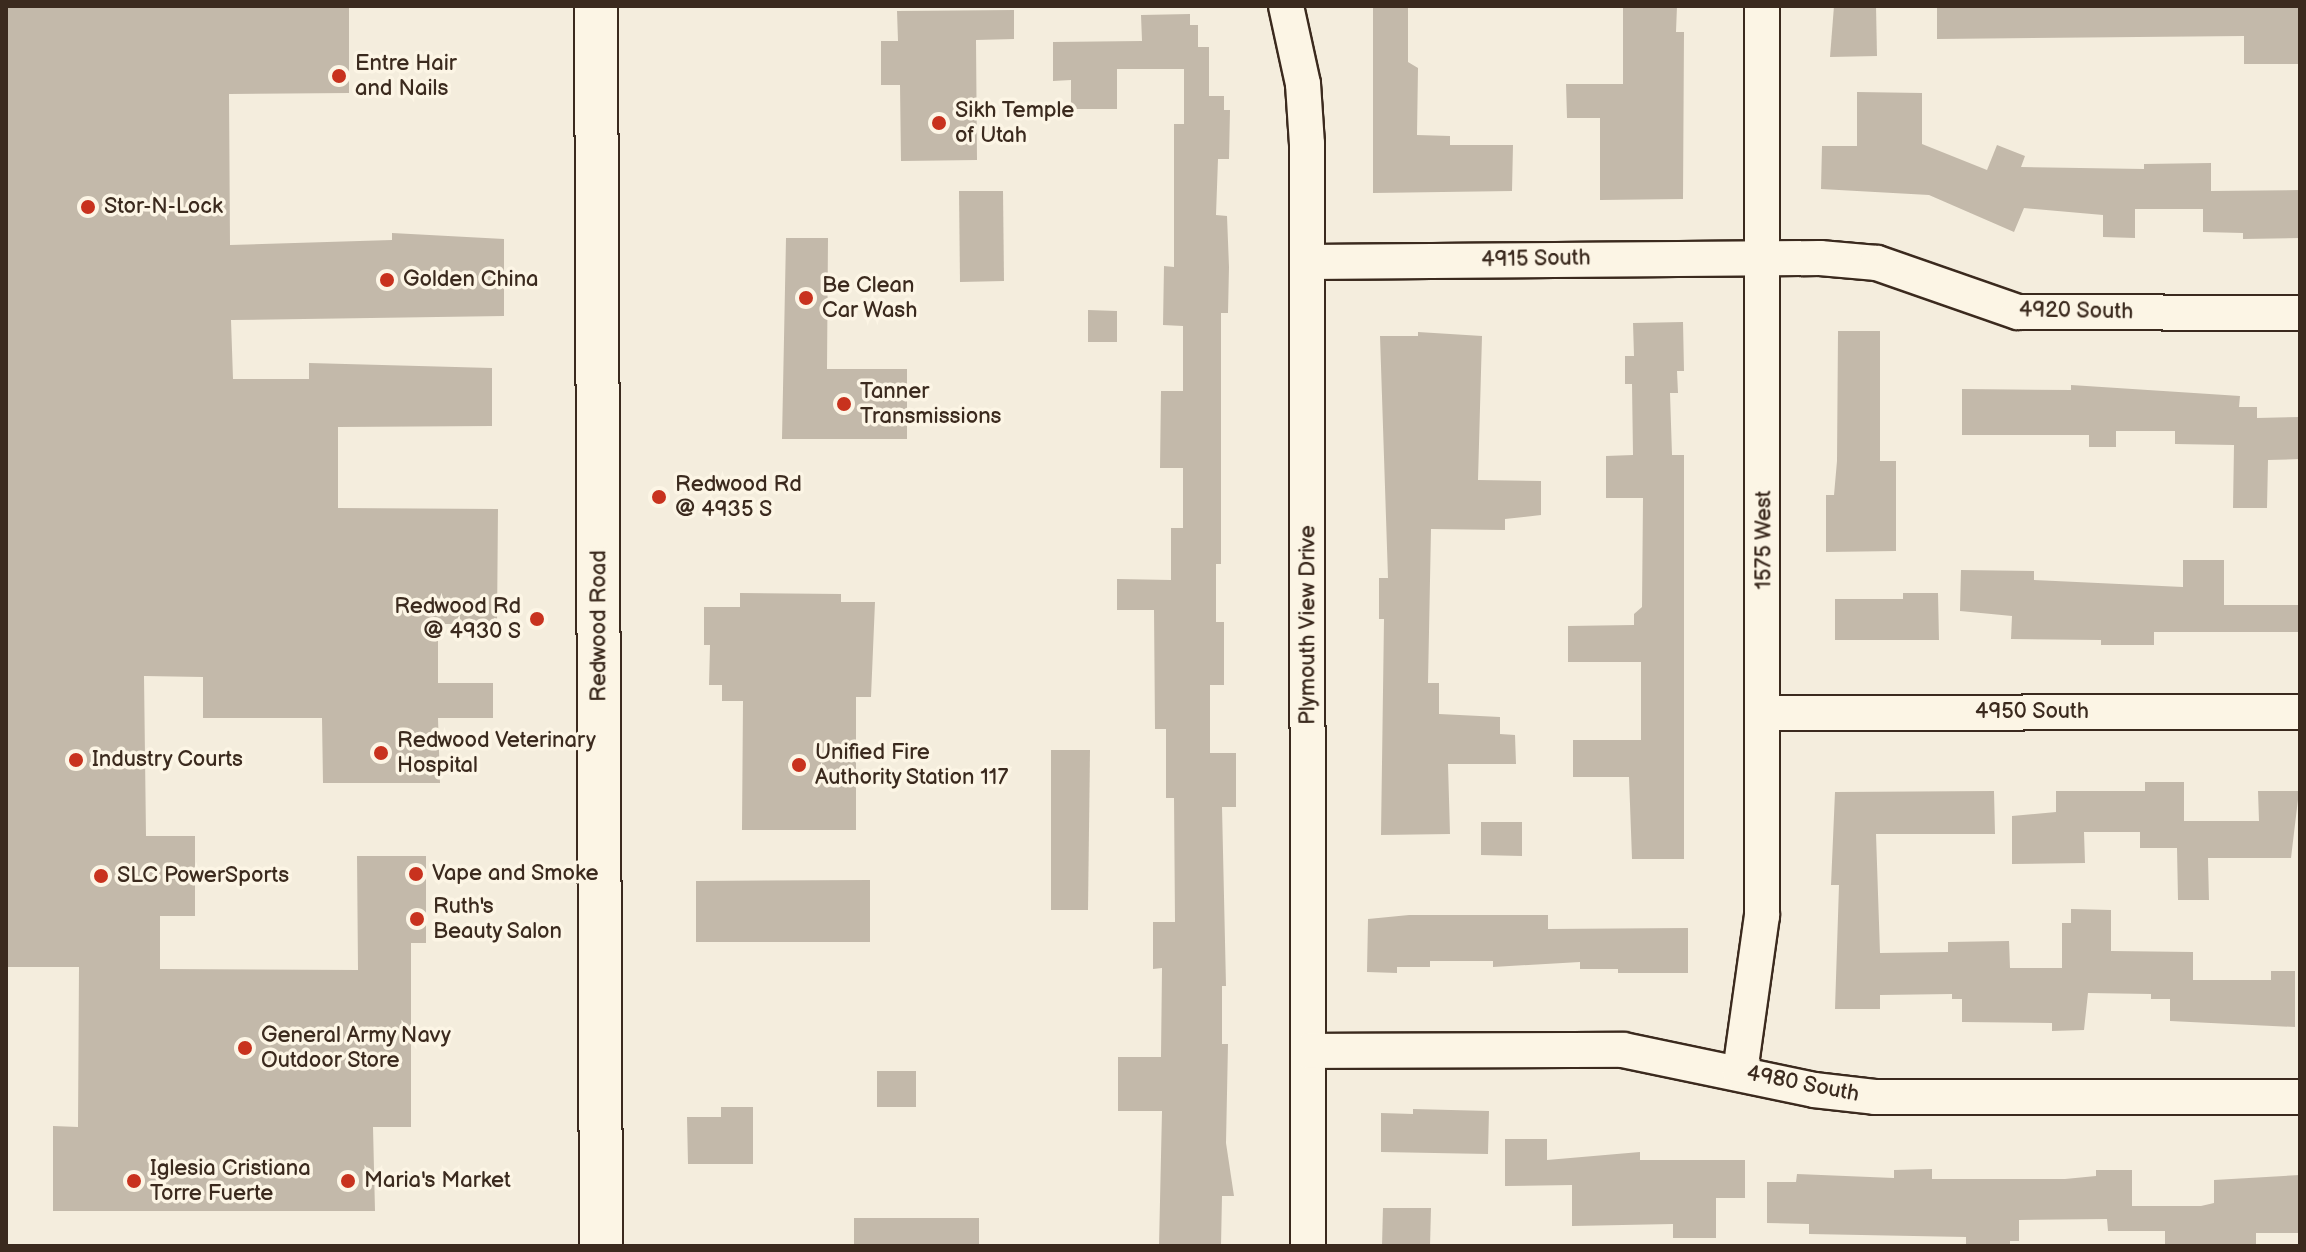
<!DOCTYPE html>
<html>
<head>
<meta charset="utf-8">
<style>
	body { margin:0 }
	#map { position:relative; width:2306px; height:1252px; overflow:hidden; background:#f4eddd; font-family:"Balsamiq Sans",sans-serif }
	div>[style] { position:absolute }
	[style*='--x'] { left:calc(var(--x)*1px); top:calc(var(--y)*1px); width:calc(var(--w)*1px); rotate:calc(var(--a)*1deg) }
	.building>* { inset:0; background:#c3b9aa }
	.roads { filter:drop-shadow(2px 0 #3b2a1e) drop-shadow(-2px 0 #3b2a1e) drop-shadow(0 2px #3b2a1e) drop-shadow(0 -2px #3b2a1e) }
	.minor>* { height:34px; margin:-17px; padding:0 17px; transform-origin:17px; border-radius:17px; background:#fcf5e5 }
	.major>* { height:42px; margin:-21px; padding:0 21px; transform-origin:21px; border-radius:21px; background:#fcf5e5 }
	.dots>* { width:22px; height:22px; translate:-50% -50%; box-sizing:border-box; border:4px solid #fcf5e5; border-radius:50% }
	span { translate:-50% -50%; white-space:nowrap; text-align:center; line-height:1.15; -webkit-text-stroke:7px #fcf5e5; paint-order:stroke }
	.poi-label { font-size:22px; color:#3b2a1e }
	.left { translate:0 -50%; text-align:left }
	.right { translate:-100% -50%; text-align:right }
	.street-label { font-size:22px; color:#3b2a1e }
	.frame { position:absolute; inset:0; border:8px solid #3b2a1e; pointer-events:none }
</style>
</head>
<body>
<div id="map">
	<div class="building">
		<i style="clip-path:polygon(6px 6px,349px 6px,349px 93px,229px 94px,230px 245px,392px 240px,392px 233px,504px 239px,504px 316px,231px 320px,233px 379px,309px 379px,309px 363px,492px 368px,492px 426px,338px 427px,338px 508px,498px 509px,497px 624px,438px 624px,438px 683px,493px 683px,493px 718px,438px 718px,440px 783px,323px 783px,322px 718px,203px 718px,203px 677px,144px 676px,146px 836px,195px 836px,195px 916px,160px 916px,160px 969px,358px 970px,357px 856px,426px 856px,426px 943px,411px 943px,411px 1127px,373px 1127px,375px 1211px,53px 1211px,53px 1126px,78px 1127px,79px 967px,6px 967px)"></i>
		<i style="clip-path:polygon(1373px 6px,1408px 6px,1408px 62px,1418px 68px,1417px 135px,1450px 136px,1450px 145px,1513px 145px,1512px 191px,1373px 193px)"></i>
		<i style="clip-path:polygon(1623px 6px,1677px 6px,1676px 32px,1684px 32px,1683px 199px,1600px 200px,1600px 118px,1567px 118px,1566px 84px,1623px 84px)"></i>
		<i style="clip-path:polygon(1834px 6px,1876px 6px,1877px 56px,1830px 57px)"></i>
		<i style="clip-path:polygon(1937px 6px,2300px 7px,2300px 64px,2244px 64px,2244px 36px,1937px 39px)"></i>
		<i style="clip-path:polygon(1014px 10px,1014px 39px,976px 40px,977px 160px,901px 161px,900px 85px,881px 85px,881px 41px,898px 41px,897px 11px)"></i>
		<i style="clip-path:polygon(1190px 14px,1190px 25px,1198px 25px,1198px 47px,1209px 47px,1209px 96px,1224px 96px,1224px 110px,1230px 110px,1229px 159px,1218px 159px,1216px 215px,1227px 216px,1229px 267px,1228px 313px,1221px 313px,1221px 564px,1216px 564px,1216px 622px,1224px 622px,1224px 685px,1210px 685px,1210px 753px,1236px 753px,1236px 807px,1222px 807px,1226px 986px,1222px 986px,1222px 1044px,1228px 1044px,1226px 1143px,1234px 1196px,1222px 1196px,1221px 1246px,1159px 1246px,1162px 1111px,1118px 1111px,1118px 1057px,1161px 1057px,1162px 968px,1153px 969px,1153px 922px,1175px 922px,1174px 798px,1166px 798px,1166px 729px,1155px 729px,1154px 610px,1117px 610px,1117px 579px,1171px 580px,1171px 528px,1183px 528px,1183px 468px,1160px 468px,1161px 391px,1183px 391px,1183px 326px,1163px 325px,1164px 266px,1174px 267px,1174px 124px,1184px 124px,1184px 69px,1117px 69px,1117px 109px,1071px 109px,1071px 80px,1053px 81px,1053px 42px,1142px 41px,1141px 15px)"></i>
		<i style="clip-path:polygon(1857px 92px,1922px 93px,1922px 144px,1987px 170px,1997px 145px,2025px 156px,2021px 167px,2144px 169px,2144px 164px,2211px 163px,2211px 191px,2300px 190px,2300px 238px,2243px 239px,2243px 233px,2203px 232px,2203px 209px,2135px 209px,2135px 238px,2103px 237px,2103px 215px,2024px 208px,2014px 232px,1929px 195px,1821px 189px,1822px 146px,1857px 146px)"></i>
		<i style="clip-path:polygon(959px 191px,1003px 191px,1004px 281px,960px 282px)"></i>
		<i style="clip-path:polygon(786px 238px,828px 238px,827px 369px,907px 369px,907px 439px,782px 439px)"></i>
		<i style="clip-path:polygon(1088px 310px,1117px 311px,1117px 342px,1088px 342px)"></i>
		<i style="clip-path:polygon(1683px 322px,1684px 371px,1677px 371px,1678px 393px,1670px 393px,1672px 455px,1684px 455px,1684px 859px,1632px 859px,1629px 777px,1573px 777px,1573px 740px,1641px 740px,1641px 662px,1568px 662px,1568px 626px,1634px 625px,1634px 614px,1642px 607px,1643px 498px,1606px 498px,1606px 456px,1633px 455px,1632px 384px,1625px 384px,1625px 356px,1634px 356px,1633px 323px)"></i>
		<i style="clip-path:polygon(1838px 331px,1880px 331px,1880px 461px,1896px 461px,1896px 551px,1826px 552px,1826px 495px,1834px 495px,1837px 461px)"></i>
		<i style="clip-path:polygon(1418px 332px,1482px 336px,1478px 480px,1541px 481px,1541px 515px,1505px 519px,1505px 530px,1431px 529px,1428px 683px,1439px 683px,1439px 714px,1500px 717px,1500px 734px,1515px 735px,1516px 764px,1448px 764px,1450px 834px,1381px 835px,1384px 619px,1379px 619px,1379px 578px,1388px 578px,1380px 336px,1418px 336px)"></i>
		<i style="clip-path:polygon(2071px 385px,2240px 396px,2239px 407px,2257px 407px,2257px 418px,2300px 417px,2300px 459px,2268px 460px,2267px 508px,2233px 508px,2234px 445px,2175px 444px,2175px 431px,2116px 431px,2116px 447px,2089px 447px,2089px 435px,1962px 435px,1962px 389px,2071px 390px)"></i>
		<i style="clip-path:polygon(2183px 560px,2224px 560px,2224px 605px,2300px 605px,2300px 632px,2154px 632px,2154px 645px,2101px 645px,2101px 640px,2011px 639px,2012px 616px,1960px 611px,1961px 570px,2034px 571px,2034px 580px,2183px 587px)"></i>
		<i style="clip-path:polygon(740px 593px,841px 594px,841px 602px,875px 602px,871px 697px,856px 697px,856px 830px,742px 830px,743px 701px,722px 701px,722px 685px,709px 685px,710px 645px,704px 645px,704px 607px,740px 607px)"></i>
		<i style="clip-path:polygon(1903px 593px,1938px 593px,1939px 640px,1835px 640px,1835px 599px,1903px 599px)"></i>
		<i style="clip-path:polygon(1051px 750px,1090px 750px,1088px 910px,1051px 910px)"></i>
		<i style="clip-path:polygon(2145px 782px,2184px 782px,2184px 821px,2259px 821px,2258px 791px,2299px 791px,2291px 858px,2208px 858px,2209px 900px,2178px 900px,2177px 848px,2140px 848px,2140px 832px,2084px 832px,2085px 863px,2012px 864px,2012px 816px,2056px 812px,2056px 791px,2145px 791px)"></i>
		<i style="clip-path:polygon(1994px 791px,1995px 834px,1876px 834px,1880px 953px,1948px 952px,1948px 942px,2009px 941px,2010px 968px,2062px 968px,2062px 923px,2071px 923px,2071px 909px,2111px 910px,2111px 951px,2193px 952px,2193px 980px,2271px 980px,2271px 971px,2295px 971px,2295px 1027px,2170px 1021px,2170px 999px,2151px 999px,2151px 994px,2088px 993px,2084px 1030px,2052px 1031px,2052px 1023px,1962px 1022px,1962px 999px,1952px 999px,1952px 994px,1880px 995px,1880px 1009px,1835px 1009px,1839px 885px,1831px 885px,1835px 792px)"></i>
		<i style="clip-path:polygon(1481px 822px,1522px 822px,1522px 856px,1481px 855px)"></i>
		<i style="clip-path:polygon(870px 880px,870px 942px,696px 942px,696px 881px)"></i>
		<i style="clip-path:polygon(1409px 915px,1548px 915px,1548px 929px,1688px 928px,1688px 973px,1618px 973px,1618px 969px,1580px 969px,1580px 962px,1493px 967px,1493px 961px,1430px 961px,1430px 967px,1397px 967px,1397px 973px,1367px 972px,1368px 919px)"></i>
		<i style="clip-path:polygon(877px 1071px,916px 1071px,916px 1107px,877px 1107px)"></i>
		<i style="clip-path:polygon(721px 1107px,753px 1107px,753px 1164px,688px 1164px,687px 1117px,721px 1117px)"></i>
		<i style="clip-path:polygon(1413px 1109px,1489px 1111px,1488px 1154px,1381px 1152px,1381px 1113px,1413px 1114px)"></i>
		<i style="clip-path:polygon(1505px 1139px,1547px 1139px,1547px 1160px,1640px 1152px,1640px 1160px,1745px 1160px,1745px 1198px,1716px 1198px,1716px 1238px,1673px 1238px,1673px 1224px,1572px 1226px,1572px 1185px,1505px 1186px)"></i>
		<i style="clip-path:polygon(1932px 1169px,1932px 1179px,2065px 1179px,2096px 1176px,2096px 1170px,2132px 1170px,2132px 1206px,2201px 1206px,2214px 1203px,2214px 1180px,2300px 1175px,2300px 1233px,2256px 1233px,2256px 1246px,2165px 1246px,2165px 1231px,2108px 1231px,2107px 1219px,2019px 1220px,2019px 1241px,2010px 1241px,2010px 1246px,1966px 1246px,1966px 1237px,1809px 1234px,1809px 1224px,1767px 1223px,1767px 1182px,1796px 1182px,1797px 1174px,1894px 1178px,1894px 1170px)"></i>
		<i style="clip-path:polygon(1383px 1208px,1431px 1208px,1430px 1246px,1382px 1246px)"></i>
		<i style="clip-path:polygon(854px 1218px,979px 1218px,979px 1246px,854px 1246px)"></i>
	</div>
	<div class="roads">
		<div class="minor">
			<i style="--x:1286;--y:6;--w:80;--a:77.7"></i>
			<i style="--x:1303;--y:84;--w:60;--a:86.2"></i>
			<i style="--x:1307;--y:144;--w:1102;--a:89.95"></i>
			<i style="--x:1308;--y:262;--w:512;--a:-0.45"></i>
			<i style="--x:1820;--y:258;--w:57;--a:5"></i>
			<i style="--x:1877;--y:263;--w:149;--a:19.2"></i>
			<i style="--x:2018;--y:312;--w:282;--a:0.2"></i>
			<i style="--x:1764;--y:713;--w:536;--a:-0.11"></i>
			<i style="--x:1308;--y:1051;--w:315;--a:-0.2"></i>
			<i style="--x:1623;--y:1050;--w:195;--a:11.8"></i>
			<i style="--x:1814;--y:1090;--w:61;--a:6.5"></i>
			<i style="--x:1875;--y:1097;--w:425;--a:0"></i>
			<i style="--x:1740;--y:1072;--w:158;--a:-82"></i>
			<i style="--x:1762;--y:916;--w:910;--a:-90"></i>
		</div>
		<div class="major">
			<i style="--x:596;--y:6;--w:1240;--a:89.77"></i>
		</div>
	</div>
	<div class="dots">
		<i style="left:339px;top:76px;background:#c8321e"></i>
		<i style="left:939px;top:123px;background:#c8321e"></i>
		<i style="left:88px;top:207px;background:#c8321e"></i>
		<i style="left:387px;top:280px;background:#c8321e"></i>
		<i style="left:806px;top:298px;background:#c8321e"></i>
		<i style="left:844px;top:404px;background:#c8321e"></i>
		<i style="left:659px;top:497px;background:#c8321e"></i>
		<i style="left:537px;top:619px;background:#c8321e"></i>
		<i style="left:381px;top:753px;background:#c8321e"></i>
		<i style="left:76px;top:760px;background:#c8321e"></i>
		<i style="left:799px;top:765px;background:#c8321e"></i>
		<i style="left:416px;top:874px;background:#c8321e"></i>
		<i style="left:101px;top:876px;background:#c8321e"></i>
		<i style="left:417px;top:919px;background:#c8321e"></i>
		<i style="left:245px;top:1048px;background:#c8321e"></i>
		<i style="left:134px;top:1181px;background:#c8321e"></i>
		<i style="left:348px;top:1181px;background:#c8321e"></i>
	</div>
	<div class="poi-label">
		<span class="left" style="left:355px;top:76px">Entre Hair<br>and Nails</span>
		<span class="left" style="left:955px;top:123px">Sikh Temple<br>of Utah</span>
		<span class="left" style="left:104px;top:207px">Stor-N-Lock</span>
		<span class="left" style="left:403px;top:280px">Golden China</span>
		<span class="left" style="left:822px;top:298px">Be Clean<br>Car Wash</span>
		<span class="left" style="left:860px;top:404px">Tanner<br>Transmissions</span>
		<span class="left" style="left:675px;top:497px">Redwood Rd<br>@ 4935 S</span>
		<span class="right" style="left:521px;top:619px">Redwood Rd<br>@ 4930 S</span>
		<span class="left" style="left:397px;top:753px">Redwood Veterinary<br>Hospital</span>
		<span class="left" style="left:815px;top:765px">Unified Fire<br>Authority Station 117</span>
		<span class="left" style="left:92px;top:760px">Industry Courts</span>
		<span class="left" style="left:432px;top:874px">Vape and Smoke</span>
		<span class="left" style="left:117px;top:876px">SLC PowerSports</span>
		<span class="left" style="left:433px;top:919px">Ruth's<br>Beauty Salon</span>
		<span class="left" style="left:261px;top:1048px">General Army Navy<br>Outdoor Store</span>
		<span class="left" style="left:150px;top:1181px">Iglesia Cristiana<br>Torre Fuerte</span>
		<span class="left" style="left:364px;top:1181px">Maria's Market</span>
	</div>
	<div class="street-label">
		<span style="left:1536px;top:259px;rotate:-1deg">4915 South</span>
		<span style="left:2076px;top:311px;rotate:1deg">4920 South</span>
		<span style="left:1764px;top:540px;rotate:-90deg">1575 West</span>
		<span style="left:1308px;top:625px;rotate:-90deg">Plymouth View Drive</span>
		<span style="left:599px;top:626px;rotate:-90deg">Redwood Road</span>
		<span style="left:2032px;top:712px">4950 South</span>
		<span style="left:1803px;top:1084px;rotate:11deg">4980 South</span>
	</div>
	<div class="frame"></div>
</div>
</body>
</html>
